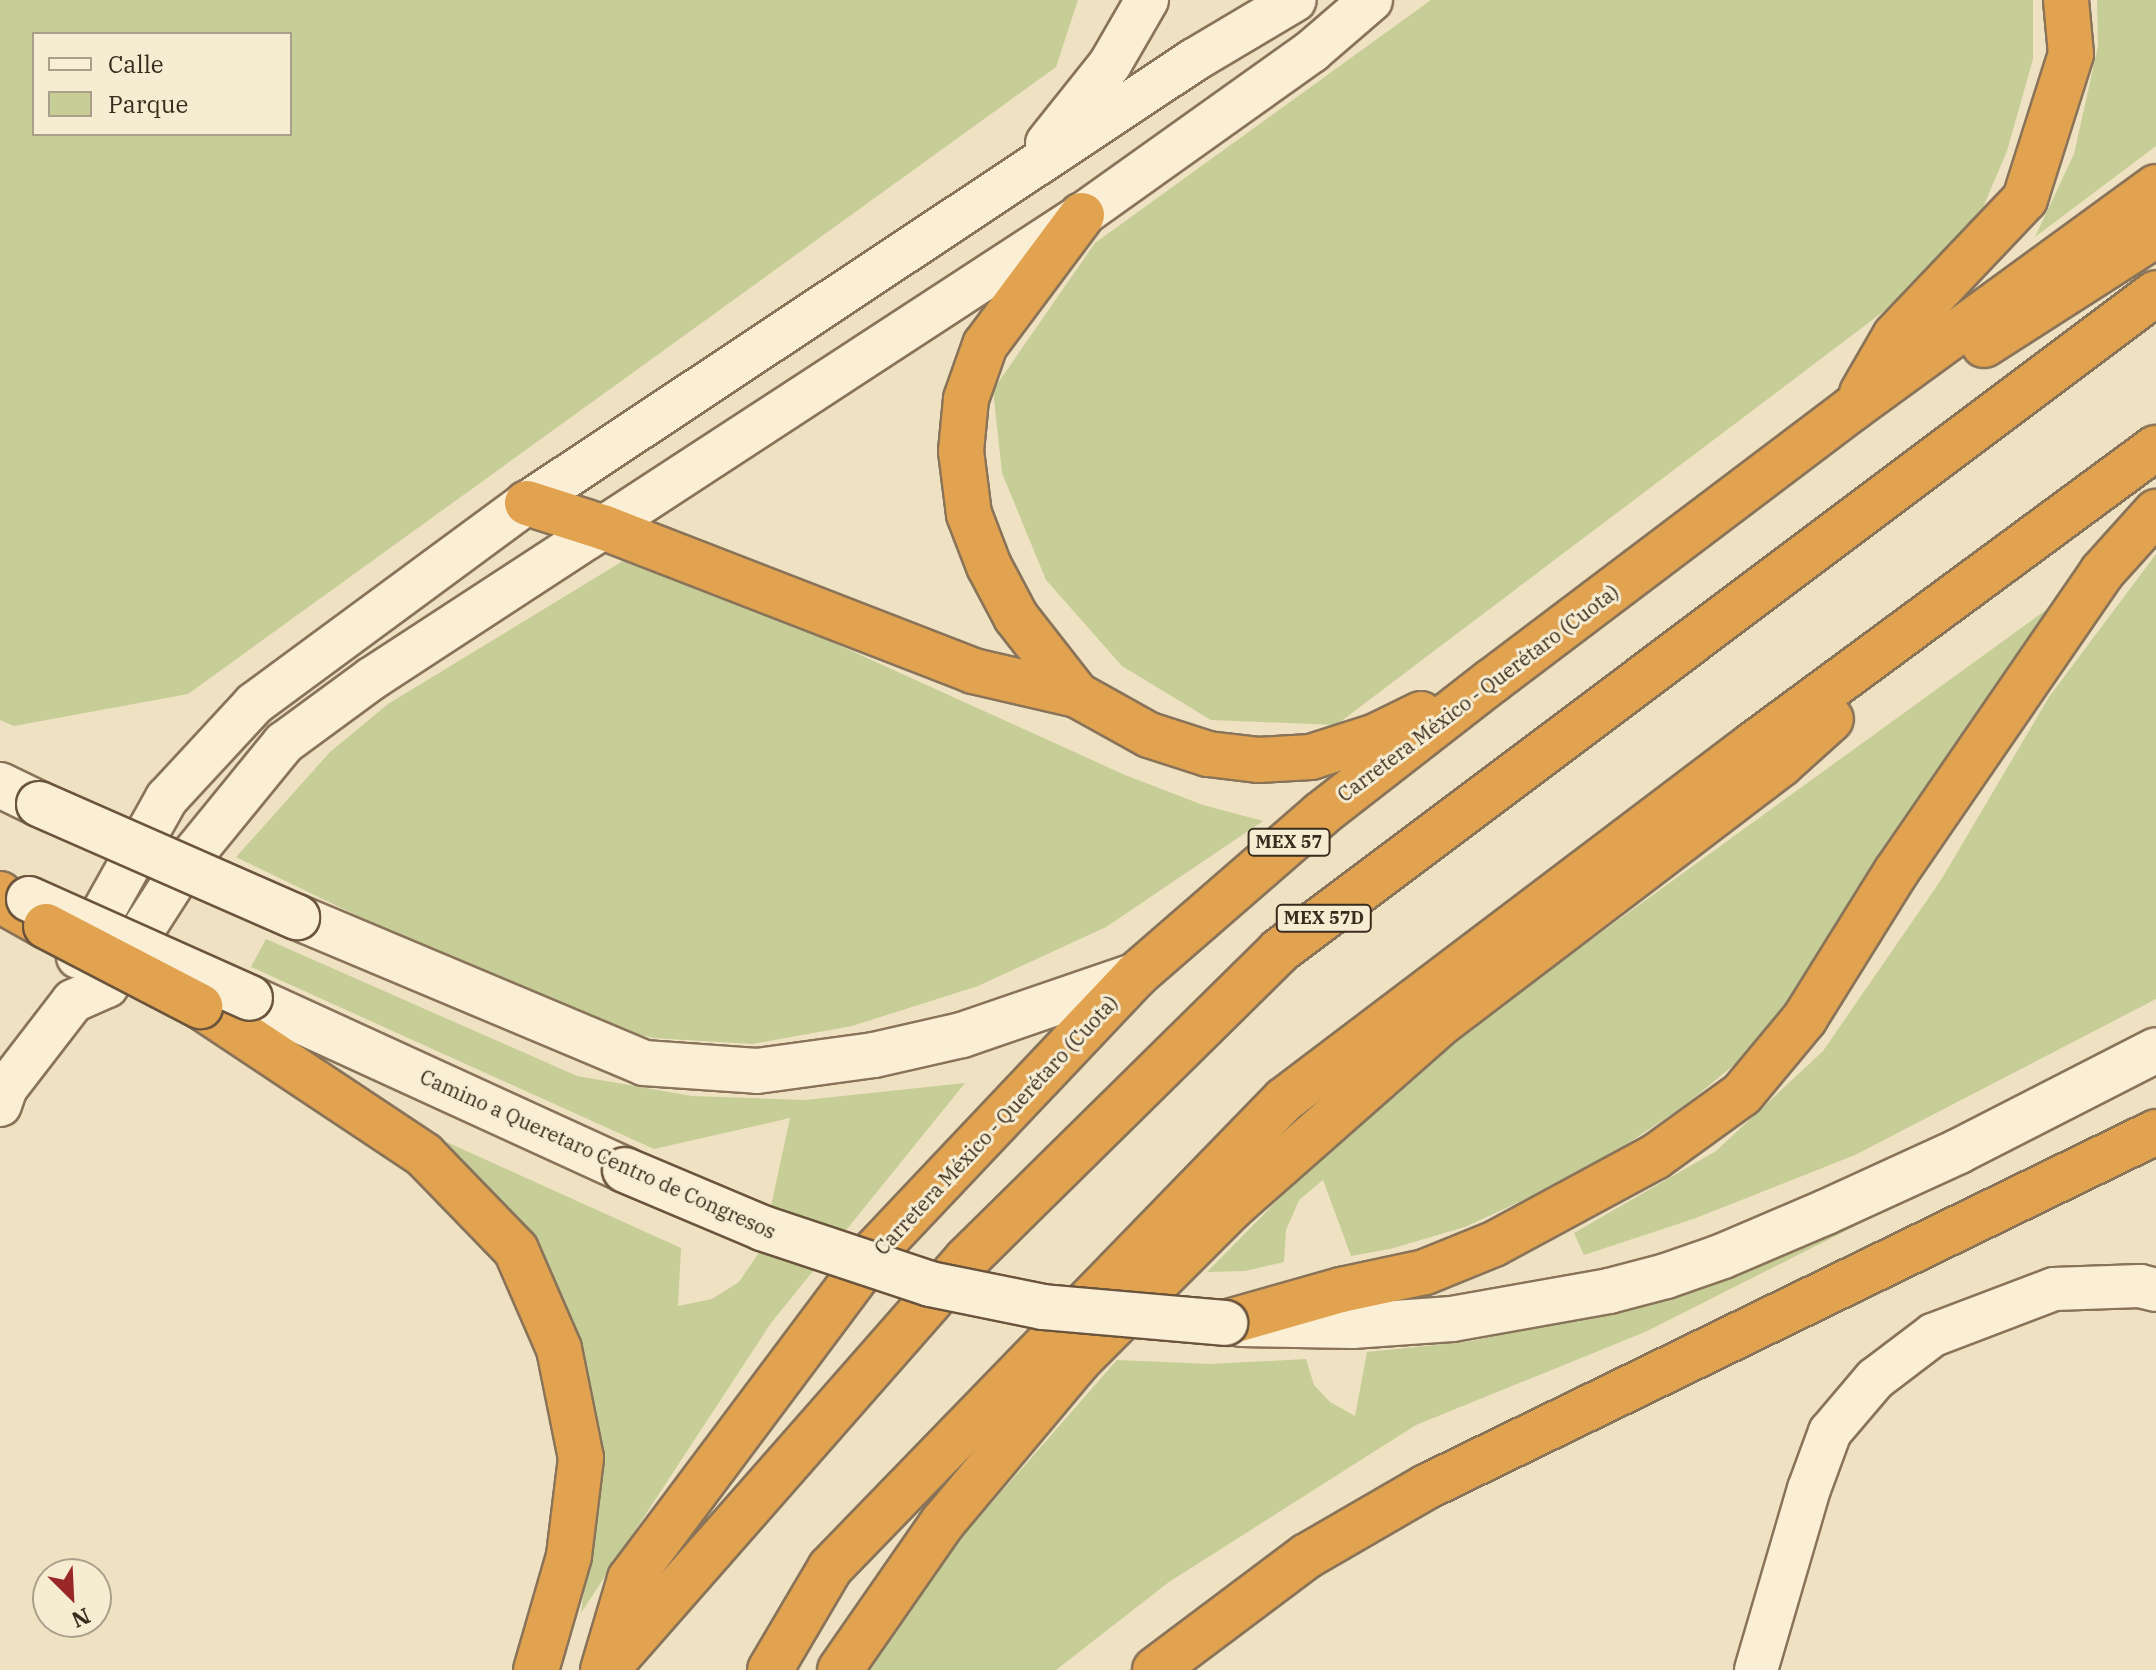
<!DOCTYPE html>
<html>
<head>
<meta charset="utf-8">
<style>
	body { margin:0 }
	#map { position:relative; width:2156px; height:1670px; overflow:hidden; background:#efe2c2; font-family:"IBM Plex Serif",serif }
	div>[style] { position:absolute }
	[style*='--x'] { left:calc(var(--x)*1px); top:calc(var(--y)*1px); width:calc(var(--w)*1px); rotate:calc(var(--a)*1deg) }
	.green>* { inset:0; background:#c6cd96 }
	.roads { filter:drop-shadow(2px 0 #897359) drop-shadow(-2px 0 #897359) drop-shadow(0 2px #897359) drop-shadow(0 -2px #897359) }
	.street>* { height:42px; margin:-21px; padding:0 21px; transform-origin:21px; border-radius:21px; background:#faefd5 }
	.secondary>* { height:44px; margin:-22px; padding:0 22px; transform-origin:22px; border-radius:22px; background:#faefd5 }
	.highway>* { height:44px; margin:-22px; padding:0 22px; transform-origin:22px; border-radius:22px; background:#e1a350 }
	.bridges { filter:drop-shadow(2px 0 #6b543c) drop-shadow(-2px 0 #6b543c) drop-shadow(0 2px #6b543c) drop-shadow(0 -2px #6b543c) }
	.secondary-bridge>* { height:44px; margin:-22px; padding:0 22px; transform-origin:22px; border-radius:22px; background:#faefd5 }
	.highway-bridge>* { height:44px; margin:-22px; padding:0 22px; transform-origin:22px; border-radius:22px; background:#e1a350 }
	span { translate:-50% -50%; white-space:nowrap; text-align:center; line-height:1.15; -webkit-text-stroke:6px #f6ecd2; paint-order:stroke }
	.shield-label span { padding:2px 6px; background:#f6ecd2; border:2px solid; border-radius:6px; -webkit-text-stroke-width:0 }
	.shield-label { font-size:18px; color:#392b1d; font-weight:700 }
	.street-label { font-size:20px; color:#392b1d }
	.legend { position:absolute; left:32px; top:32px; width:260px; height:104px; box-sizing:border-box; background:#f6ecd2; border:2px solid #aa9f8a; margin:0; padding:10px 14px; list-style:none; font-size:24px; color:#392b1d }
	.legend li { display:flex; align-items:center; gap:16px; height:40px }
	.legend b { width:40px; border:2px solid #aa9f8a }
	.north { position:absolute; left:32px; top:1558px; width:80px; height:80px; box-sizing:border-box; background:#f6ecd2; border:2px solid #aa9f8a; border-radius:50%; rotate:156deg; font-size:22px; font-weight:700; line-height:32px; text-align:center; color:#392b1d }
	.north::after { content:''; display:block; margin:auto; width:28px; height:36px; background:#9a2727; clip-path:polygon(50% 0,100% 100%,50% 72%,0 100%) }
</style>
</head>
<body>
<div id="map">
	<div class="green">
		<i style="clip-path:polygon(evenodd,0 0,1078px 0,1056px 67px,188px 694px,14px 726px,0 720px,0 0,34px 34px,290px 34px,290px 134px,34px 134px,34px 34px)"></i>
		<i style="clip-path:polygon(1431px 0,2033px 0,2033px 59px,2007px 151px,1978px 219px,1912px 290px,1336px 725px,1211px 720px,1122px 666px,1046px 580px,1002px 473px,993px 390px,1095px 243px)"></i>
		<i style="clip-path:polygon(2097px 0,2156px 0,2156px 146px,2035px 237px,2074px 154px,2098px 46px)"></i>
		<i style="clip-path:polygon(636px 553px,1125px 775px,1203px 805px,1263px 821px,1106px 927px,978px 986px,852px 1026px,752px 1044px,653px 1038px,560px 1014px,236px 857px,330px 752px,388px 704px)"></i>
		<i style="clip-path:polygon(2156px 554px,2156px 999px,1855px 1155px,1696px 1218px,1584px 1255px,1574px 1233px,1716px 1151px,1823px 1051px,1941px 880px,2049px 697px)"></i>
		<i style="clip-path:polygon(2057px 602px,1974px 743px,1763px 1041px,1684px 1106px,1609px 1156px,1530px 1197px,1465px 1227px,1390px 1249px,1351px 1256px,1323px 1180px,1299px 1200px,1286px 1230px,1284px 1262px,1245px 1271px,1207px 1272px,1340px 1137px,1479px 1021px)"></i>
		<i style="clip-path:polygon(266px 939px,577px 1076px,692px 1096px,805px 1100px,965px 1083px,771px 1323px,581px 1613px,598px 1489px,592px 1414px,429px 1134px,681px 1248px,678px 1306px,712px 1299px,739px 1282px,762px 1248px,790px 1118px,654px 1149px,251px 967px)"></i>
		<i style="clip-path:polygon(1897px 1205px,1645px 1332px,1416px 1425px,1169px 1582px,1056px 1670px,864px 1670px,924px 1580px,1117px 1360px,1210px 1364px,1306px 1359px,1314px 1385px,1330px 1402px,1355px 1416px,1367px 1352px,1473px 1341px,1596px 1313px,1713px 1280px)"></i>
	</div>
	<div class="roads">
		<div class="street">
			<i style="--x:1047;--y:143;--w:101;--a:-51.4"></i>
			<i style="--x:1110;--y:64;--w:74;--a:-60"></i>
			<i style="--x:78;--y:957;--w:182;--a:-60.8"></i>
			<i style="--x:167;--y:798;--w:128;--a:-47.2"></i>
			<i style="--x:254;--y:704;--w:339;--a:-36.4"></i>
			<i style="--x:527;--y:503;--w:801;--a:-33.59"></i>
			<i style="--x:1194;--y:60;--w:117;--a:-30.7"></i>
			<i style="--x:0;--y:1105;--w:18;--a:-71"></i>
			<i style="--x:6;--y:1088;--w:110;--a:-52.4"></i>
			<i style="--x:73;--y:1001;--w:37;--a:-24"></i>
			<i style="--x:107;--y:986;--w:146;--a:-57.3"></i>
			<i style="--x:186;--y:863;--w:155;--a:-50.8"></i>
			<i style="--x:284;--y:743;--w:108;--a:-36.3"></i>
			<i style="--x:371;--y:679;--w:849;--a:-33.13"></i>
			<i style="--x:1082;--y:215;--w:282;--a:-35.5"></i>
			<i style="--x:1312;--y:51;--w:78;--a:-40.8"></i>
			<i style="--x:1756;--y:1670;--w:189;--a:-73.7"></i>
			<i style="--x:1809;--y:1489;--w:61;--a:-69.8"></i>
			<i style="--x:1830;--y:1432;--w:70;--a:-49.7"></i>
			<i style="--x:1875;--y:1379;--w:73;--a:-37.2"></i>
			<i style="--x:1933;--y:1335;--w:129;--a:-20.8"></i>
			<i style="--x:2054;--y:1289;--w:86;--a:-2"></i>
			<i style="--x:2140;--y:1286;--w:16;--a:14"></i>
		</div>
		<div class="secondary">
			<i style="--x:0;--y:785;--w:43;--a:26"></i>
			<i style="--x:297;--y:917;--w:376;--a:22.8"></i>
			<i style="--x:644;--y:1063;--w:113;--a:4"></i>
			<i style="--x:757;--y:1071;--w:118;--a:-7.8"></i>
			<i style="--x:874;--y:1055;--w:90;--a:-12.8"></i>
			<i style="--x:962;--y:1035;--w:184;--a:-19"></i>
			<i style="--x:250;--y:998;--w:413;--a:24.6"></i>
			<i style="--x:1241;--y:1324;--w:111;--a:1"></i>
			<i style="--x:1352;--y:1326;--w:100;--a:-4"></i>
			<i style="--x:1452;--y:1319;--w:159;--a:-10.1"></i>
			<i style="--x:1609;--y:1291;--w:59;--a:-14.7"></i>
			<i style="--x:1666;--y:1276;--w:60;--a:-19.3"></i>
			<i style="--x:1723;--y:1256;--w:112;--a:-23.1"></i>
			<i style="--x:1826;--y:1212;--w:146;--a:-24.6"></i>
			<i style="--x:1959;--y:1151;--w:221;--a:-27.1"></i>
		</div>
		<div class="highway">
			<i style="--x:1082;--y:215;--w:162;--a:126.7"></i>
			<i style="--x:985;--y:345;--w:57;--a:109.4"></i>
			<i style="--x:966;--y:399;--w:52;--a:95.5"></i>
			<i style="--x:961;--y:451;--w:64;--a:82.8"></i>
			<i style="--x:969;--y:514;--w:56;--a:69"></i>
			<i style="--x:989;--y:566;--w:58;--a:62.1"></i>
			<i style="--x:1016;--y:617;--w:99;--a:52"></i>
			<i style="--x:1077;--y:695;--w:82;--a:29.1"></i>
			<i style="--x:1149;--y:735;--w:62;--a:17.9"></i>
			<i style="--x:1208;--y:754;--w:50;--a:6.8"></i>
			<i style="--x:1258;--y:760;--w:53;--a:-3.2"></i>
			<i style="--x:1311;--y:757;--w:68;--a:-17.9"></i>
			<i style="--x:1376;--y:736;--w:50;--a:-26.1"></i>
			<i style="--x:1984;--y:345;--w:204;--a:-32.6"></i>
			<i style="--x:1862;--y:393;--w:66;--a:-59.9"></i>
			<i style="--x:1895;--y:336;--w:189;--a:-46.5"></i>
			<i style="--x:2025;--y:199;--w:152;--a:-72.4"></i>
			<i style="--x:2071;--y:54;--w:54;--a:-95.3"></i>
			<i style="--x:527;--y:503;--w:82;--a:17.8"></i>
			<i style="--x:605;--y:528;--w:395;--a:21.2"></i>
			<i style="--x:973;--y:671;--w:107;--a:13"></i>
			<i style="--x:0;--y:894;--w:12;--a:55"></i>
			<i style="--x:7;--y:904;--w:45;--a:29.4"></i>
			<i style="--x:200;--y:1006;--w:269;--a:33.6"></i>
			<i style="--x:424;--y:1155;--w:132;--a:45.9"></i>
			<i style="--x:516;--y:1250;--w:108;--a:66.5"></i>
			<i style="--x:559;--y:1349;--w:111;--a:78.6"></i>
			<i style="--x:581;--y:1458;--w:99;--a:97"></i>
			<i style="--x:569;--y:1556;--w:119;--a:106.1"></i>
			<i style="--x:1225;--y:1323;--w:121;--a:-15.9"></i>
			<i style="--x:1341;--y:1290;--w:86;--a:-12.1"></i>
			<i style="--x:1425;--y:1272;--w:74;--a:-22.1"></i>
			<i style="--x:1494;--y:1244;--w:183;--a:-28.4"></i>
			<i style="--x:1655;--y:1157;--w:107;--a:-35.9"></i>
			<i style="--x:1742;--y:1094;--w:99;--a:-50.3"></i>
			<i style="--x:1805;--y:1018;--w:172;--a:-58.1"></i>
			<i style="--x:1896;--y:872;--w:364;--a:-55.5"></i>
			<i style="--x:2102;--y:572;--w:81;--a:-48"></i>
			<i style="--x:614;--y:1661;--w:534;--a:-48.72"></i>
			<i style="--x:966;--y:1260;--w:440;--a:-44.6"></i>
			<i style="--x:1279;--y:951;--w:1096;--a:-36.88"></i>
			<i style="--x:603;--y:1670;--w:95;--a:-73.5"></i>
			<i style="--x:630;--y:1579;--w:411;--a:-53.2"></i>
			<i style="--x:876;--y:1250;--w:378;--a:-46.6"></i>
			<i style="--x:1136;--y:975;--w:245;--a:-41"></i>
			<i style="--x:1321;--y:814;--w:217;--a:-37.9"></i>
			<i style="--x:1492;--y:681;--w:453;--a:-37.1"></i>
			<i style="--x:1853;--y:408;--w:375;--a:-36.1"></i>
			<i style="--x:770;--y:1670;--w:118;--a:-59.5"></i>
			<i style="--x:830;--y:1568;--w:652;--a:-45.87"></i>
			<i style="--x:1284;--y:1100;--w:590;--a:-37.14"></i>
			<i style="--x:1754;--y:744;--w:499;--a:-36.4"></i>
			<i style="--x:840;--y:1670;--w:180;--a:-55.2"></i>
			<i style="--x:943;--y:1522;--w:210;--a:-50"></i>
			<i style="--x:1078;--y:1361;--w:218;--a:-45"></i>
			<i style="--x:1232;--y:1207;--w:273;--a:-41.4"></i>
			<i style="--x:1437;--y:1026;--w:432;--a:-37.3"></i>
			<i style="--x:1781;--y:764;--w:67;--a:-42"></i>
			<i style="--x:1155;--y:1670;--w:190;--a:-36.9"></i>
			<i style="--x:1307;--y:1556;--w:138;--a:-30.1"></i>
			<i style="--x:1426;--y:1487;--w:812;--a:-25.93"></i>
		</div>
	</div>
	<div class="bridges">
		<div class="secondary-bridge">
			<i style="--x:39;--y:804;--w:282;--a:23.7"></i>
			<i style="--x:29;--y:899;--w:242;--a:24.1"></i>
			<i style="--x:625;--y:1170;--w:149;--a:22.9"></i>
			<i style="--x:762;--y:1228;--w:177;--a:18.4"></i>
			<i style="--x:930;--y:1284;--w:115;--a:11.5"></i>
			<i style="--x:1043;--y:1307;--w:183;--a:5"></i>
		</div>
		<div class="highway-bridge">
			<i style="--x:46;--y:926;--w:174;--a:27.5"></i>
		</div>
	</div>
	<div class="shield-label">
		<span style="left:1289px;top:842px">MEX 57</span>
		<span style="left:1324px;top:918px">MEX 57D</span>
	</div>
	<div class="street-label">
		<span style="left:1478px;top:693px;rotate:-37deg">Carretera México - Querétaro (Cuota)</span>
		<span style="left:996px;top:1125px;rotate:-47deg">Carretera México - Querétaro (Cuota)</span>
		<span style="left:598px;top:1154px;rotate:24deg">Camino a Queretaro Centro de Congresos</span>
	</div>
	<ul class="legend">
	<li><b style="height:10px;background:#faefd5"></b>Calle</li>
	<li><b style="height:22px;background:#c6cd96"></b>Parque</li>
	</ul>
	<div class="north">N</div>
</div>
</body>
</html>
